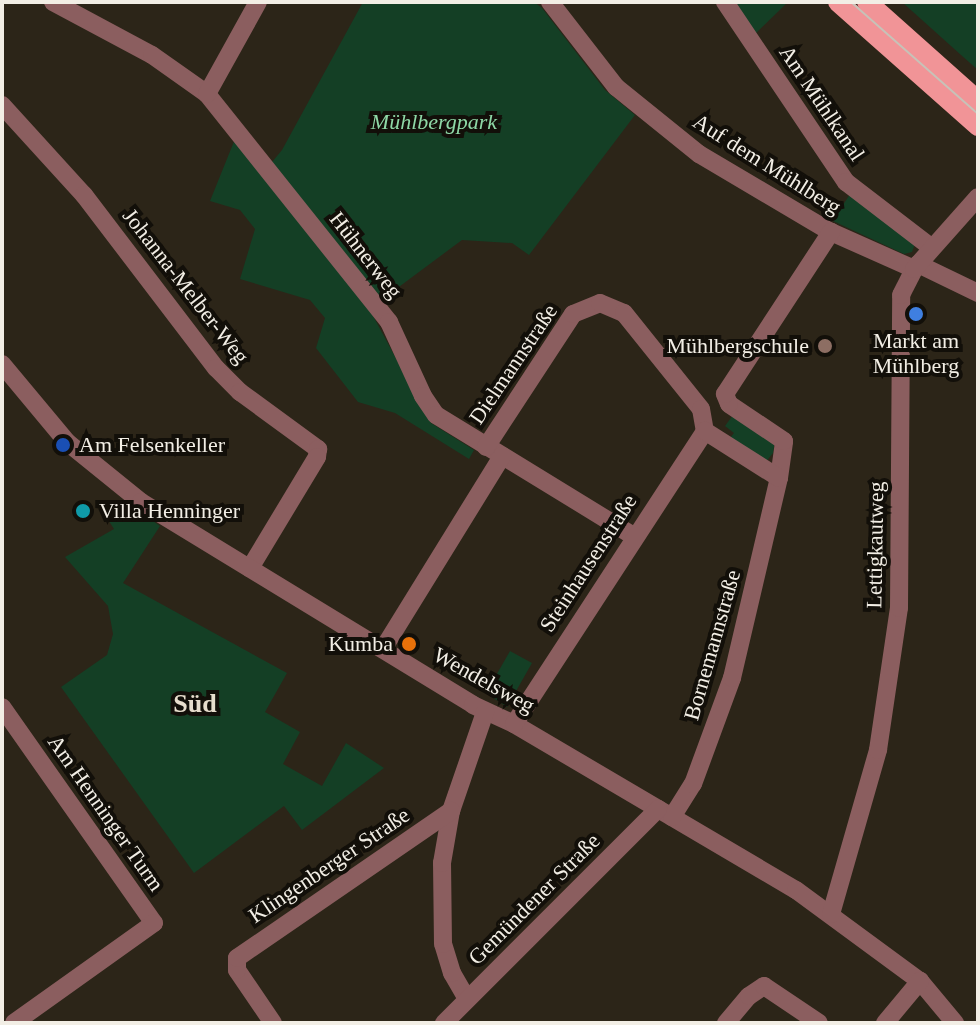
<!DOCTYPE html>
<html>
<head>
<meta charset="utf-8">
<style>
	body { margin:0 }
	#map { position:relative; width:980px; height:1025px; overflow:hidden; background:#2c2518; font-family:Georgia,serif }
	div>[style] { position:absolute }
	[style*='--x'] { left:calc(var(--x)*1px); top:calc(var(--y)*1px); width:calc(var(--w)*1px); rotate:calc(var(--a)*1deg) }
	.green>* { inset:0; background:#143f25 }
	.minor>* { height:18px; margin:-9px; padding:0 9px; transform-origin:9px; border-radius:9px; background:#8b5e5f }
	.major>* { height:20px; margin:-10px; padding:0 10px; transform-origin:10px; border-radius:10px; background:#f19497 }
	.tram>* { height:2px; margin:-1px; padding:0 1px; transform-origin:1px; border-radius:1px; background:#c7c2b8 }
	.dots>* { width:22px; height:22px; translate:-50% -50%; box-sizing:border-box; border:4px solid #120f09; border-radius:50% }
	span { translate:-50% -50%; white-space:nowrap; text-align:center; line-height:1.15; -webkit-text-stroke:8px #120f09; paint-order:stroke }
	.street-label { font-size:22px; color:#f2eee5 }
	.park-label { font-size:22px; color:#8ed8a6; font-style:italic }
	.poi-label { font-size:22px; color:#f2eee5 }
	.right { translate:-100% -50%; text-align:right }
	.left { translate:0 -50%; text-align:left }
	.quarter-label { font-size:26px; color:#e7decd; font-weight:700 }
	.frame { position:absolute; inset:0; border:4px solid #f2eee5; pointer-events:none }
</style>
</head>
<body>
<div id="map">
	<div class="green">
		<i style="clip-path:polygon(363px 2px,534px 2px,542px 8px,605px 90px,635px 115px,529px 255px,512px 243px,462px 240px,380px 301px,272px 162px,282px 150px)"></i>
		<i style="clip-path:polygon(724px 2px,788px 2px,750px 39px)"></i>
		<i style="clip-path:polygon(902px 2px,978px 2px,978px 70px,961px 55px)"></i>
		<i style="clip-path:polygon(235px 139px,372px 314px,431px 423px,474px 450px,469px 459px,395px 413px,358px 402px,316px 348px,325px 318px,310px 300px,240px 279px,255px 229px,240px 210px,210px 201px)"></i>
		<i style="clip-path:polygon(850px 194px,915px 244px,912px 252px,904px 254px,833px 221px)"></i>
		<i style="clip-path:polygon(733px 415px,775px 440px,773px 453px,765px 463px,730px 438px,734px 433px,725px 426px)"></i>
		<i style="clip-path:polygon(129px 504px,160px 526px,123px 583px,287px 673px,265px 712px,300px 732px,283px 764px,322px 786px,346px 743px,384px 768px,302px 830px,284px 806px,194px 873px,61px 687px,107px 655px,113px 634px,108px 606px,65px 557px,114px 529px,107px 518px)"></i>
		<i style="clip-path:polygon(510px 651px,532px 663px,507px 707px,486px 693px)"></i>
	</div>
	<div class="minor">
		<i style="--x:53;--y:2;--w:112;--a:28.2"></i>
		<i style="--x:152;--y:55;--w:67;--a:35.3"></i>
		<i style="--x:207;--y:94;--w:292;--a:51.4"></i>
		<i style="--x:389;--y:322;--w:81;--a:65.3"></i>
		<i style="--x:423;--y:396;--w:23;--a:56"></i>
		<i style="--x:436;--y:415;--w:233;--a:31.5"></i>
		<i style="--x:550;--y:2;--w:108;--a:52.2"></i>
		<i style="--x:616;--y:87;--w:107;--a:38.9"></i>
		<i style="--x:699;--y:154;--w:153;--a:30.6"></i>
		<i style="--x:831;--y:232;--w:91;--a:24"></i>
		<i style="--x:725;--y:2;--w:217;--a:56.1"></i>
		<i style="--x:846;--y:182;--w:108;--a:37.5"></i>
		<i style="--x:207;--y:94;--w:105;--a:-61"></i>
		<i style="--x:2;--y:105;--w:122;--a:47.7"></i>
		<i style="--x:84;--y:195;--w:218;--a:52.7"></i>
		<i style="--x:216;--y:368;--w:34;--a:45"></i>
		<i style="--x:240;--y:392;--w:97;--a:36.2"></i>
		<i style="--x:318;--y:449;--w:8;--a:97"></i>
		<i style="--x:317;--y:457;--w:130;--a:121.1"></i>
		<i style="--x:918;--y:264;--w:67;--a:25.8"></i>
		<i style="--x:2;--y:364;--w:102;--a:50.2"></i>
		<i style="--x:67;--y:442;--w:95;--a:39"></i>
		<i style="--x:141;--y:502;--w:389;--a:31.4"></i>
		<i style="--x:473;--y:705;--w:45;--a:24.9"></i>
		<i style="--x:514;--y:724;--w:327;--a:30.5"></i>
		<i style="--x:796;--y:890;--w:154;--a:36.3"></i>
		<i style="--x:920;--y:981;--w:55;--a:50.2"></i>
		<i style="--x:486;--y:447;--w:159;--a:-56.8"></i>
		<i style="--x:573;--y:314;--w:29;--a:-22"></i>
		<i style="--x:600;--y:303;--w:26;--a:23"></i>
		<i style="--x:624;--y:313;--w:123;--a:51.3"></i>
		<i style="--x:701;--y:409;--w:22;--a:80"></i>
		<i style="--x:779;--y:478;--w:37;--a:-82"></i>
		<i style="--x:784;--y:441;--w:66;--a:-146.1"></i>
		<i style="--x:729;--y:404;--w:11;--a:-112"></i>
		<i style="--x:725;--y:394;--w:194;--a:-56.8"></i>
		<i style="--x:383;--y:649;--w:227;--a:-58.3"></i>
		<i style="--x:2;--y:707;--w:264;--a:54.9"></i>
		<i style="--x:154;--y:923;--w:172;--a:144.5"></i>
		<i style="--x:514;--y:724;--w:350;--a:-56.9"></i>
		<i style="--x:672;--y:817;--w:39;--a:-58"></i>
		<i style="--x:693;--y:784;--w:113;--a:-69.8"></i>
		<i style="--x:732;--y:678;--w:205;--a:-76.8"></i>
		<i style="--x:779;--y:478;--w:88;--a:-147.6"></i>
		<i style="--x:831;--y:914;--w:171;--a:-74"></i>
		<i style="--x:878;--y:750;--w:144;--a:-81.6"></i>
		<i style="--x:899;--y:608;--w:313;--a:-89.6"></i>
		<i style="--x:901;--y:295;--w:29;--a:-63"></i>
		<i style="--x:914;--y:269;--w:96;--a:-48.4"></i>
		<i style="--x:467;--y:999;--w:30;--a:-120"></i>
		<i style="--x:452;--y:973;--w:30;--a:-107"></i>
		<i style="--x:443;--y:944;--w:81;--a:-90.7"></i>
		<i style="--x:442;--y:863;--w:53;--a:-80.2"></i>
		<i style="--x:451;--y:811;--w:105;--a:-71"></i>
		<i style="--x:273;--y:1023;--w:64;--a:-124.2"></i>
		<i style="--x:237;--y:970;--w:12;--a:-90"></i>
		<i style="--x:237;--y:958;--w:260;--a:-34.5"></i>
		<i style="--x:444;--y:1023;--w:303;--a:-45"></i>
		<i style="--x:726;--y:1023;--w:35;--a:-50"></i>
		<i style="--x:749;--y:996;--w:18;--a:-34"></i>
		<i style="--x:764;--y:986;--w:66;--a:33.9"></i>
		<i style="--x:885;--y:1023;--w:55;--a:-50.2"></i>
	</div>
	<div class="major">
		<i style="--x:838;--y:2;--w:187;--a:41.5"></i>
		<i style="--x:867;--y:2;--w:149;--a:41.7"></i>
	</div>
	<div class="tram">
		<i style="--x:851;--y:2;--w:169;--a:41.4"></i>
	</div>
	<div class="dots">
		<i style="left:916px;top:314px;background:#3f7fe0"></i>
		<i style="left:825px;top:346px;background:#8d6e63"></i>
		<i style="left:63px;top:445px;background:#1a4fb4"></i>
		<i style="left:83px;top:511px;background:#0f9aa8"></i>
		<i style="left:409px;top:644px;background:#e8710a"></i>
	</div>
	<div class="street-label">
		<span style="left:822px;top:103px;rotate:56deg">Am Mühlkanal</span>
		<span style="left:767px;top:164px;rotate:32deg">Auf dem Mühlberg</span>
		<span style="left:366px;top:255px;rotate:52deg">Hühnerweg</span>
		<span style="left:186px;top:286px;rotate:52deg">Johanna-Melber-Weg</span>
		<span style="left:513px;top:364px;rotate:-56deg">Dielmannstraße</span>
		<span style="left:875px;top:545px;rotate:-89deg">Lettigkautweg</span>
		<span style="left:588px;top:563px;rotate:-57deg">Steinhausenstraße</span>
		<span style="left:712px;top:645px;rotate:-74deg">Bornemannstraße</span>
		<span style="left:484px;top:680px;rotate:29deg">Wendelsweg</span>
		<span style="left:106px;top:813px;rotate:55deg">Am Henninger Turm</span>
		<span style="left:329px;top:865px;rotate:-34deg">Klingenberger Straße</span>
		<span style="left:534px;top:899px;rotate:-45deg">Gemündener Straße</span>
	</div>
	<div class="park-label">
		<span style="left:434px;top:122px">Mühlbergpark</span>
	</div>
	<div class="poi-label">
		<span style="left:916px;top:353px">Markt am<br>Mühlberg</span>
		<span class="right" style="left:809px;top:346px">Mühlbergschule</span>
		<span class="left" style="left:79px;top:445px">Am Felsenkeller</span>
		<span class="left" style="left:99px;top:511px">Villa Henninger</span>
		<span class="right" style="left:393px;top:644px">Kumba</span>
	</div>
	<div class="quarter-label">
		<span style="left:195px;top:704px">Süd</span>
	</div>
	<div class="frame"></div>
</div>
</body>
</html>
